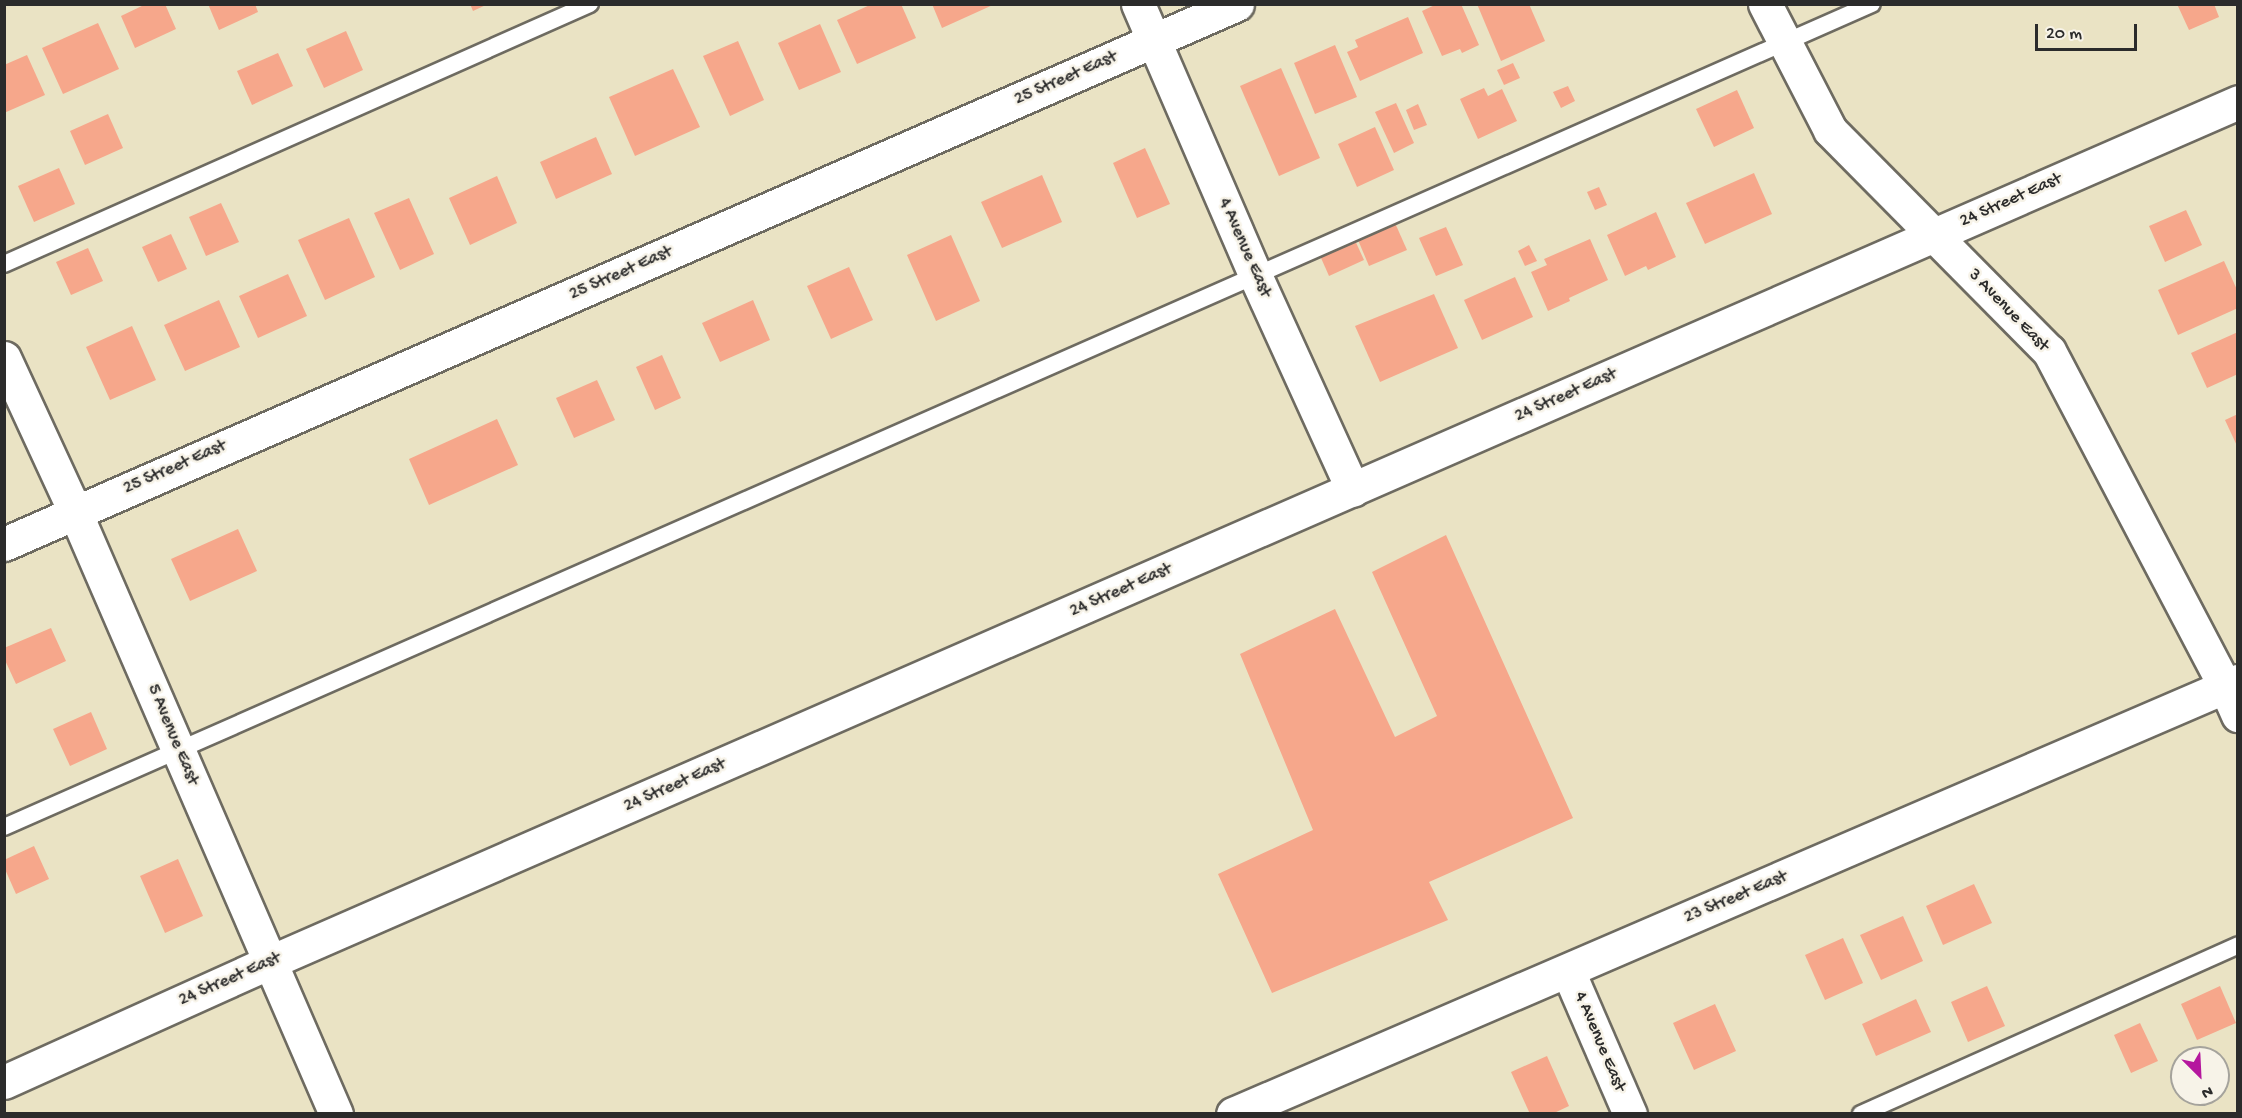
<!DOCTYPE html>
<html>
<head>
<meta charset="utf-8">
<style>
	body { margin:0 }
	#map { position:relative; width:2242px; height:1118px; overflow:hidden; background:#eae3c4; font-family:"Gochi Hand",sans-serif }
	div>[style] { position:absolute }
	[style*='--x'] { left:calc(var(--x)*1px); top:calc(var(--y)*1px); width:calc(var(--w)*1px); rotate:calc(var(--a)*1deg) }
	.building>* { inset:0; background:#f6a78b }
	.roads { filter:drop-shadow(2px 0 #6e6b61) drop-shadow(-2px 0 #6e6b61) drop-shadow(0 2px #6e6b61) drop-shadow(0 -2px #6e6b61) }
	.service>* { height:16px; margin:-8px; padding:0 8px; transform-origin:8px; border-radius:8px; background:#fff }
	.minor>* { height:33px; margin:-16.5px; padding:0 16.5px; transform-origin:16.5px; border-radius:16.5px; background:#fff }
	span { translate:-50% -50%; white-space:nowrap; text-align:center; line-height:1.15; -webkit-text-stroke:5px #f7f3e8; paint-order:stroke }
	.street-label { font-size:18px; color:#2b2b2b }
	.frame { position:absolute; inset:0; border:6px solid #2b2b2b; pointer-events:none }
	.north { position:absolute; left:2170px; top:1046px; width:60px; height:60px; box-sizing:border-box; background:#f7f3e8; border:2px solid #a5a39c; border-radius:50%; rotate:156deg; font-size:16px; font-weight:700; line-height:24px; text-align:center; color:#2b2b2b }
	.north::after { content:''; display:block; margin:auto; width:21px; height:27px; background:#b5179e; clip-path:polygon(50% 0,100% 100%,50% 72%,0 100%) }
	.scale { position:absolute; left:2035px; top:24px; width:102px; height:27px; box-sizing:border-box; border:3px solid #2b2b2b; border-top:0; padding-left:8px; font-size:18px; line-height:21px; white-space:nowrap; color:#2b2b2b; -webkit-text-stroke:4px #f7f3e8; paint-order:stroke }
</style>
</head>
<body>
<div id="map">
	<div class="building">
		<i style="clip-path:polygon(146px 4px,165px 4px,176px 29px,135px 48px,121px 16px)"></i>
		<i style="clip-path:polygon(208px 4px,255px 4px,258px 12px,219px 30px)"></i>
		<i style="clip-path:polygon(470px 4px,488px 4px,473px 11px)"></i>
		<i style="clip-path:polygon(872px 4px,901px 4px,916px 38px,857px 64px,837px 20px)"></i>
		<i style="clip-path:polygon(932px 4px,995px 4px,942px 28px)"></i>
		<i style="clip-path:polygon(1437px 4px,1461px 4px,1479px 45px,1462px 53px,1460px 49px,1442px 56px,1422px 11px)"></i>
		<i style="clip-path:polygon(1477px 4px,1529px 4px,1545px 41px,1501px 61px)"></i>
		<i style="clip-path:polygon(2177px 4px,2214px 4px,2219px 17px,2189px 30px)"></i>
		<i style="clip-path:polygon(1408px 17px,1423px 53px,1360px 81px,1347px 52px,1358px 47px,1355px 40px)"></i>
		<i style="clip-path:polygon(98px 23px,119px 69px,63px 94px,42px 48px)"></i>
		<i style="clip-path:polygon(820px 24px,841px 72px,799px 90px,778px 43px)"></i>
		<i style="clip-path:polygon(346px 31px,363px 70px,324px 88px,306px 49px)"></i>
		<i style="clip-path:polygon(738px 41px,764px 100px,730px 116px,703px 56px)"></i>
		<i style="clip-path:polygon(1335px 45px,1357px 97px,1315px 114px,1294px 63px)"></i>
		<i style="clip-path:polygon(278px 53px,293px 86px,252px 105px,237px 71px)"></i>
		<i style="clip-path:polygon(27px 55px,45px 95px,4px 113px,4px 65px)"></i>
		<i style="clip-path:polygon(1513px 63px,1520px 78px,1504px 85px,1497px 70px)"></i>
		<i style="clip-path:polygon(1281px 68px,1320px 158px,1279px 176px,1240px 86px)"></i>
		<i style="clip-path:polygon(673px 69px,700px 127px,635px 156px,609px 97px)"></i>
		<i style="clip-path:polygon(1568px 86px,1575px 101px,1561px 108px,1553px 92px)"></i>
		<i style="clip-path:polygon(1484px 88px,1488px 96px,1502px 89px,1517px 121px,1478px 139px,1460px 99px)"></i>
		<i style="clip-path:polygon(1737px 90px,1754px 128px,1714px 147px,1696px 109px)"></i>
		<i style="clip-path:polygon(1396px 103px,1414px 143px,1394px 153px,1375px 112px)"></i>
		<i style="clip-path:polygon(1418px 104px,1427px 125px,1414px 130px,1406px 110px)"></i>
		<i style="clip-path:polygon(108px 114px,123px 148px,85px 165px,70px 131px)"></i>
		<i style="clip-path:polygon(1375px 127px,1394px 170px,1357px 187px,1338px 144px)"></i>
		<i style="clip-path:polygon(596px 137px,612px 174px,556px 199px,540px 162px)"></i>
		<i style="clip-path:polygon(1145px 148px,1170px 204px,1137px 218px,1113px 163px)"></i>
		<i style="clip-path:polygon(59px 168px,75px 204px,34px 222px,18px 186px)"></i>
		<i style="clip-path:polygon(1754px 173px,1772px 214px,1705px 244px,1686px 203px)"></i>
		<i style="clip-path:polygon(1042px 175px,1062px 222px,1002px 248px,981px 202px)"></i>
		<i style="clip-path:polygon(497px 176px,517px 223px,470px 245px,449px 198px)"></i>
		<i style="clip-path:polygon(1599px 187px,1607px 205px,1595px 210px,1587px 192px)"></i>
		<i style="clip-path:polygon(409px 198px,434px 254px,400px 270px,374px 213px)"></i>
		<i style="clip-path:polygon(221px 203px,239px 242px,206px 256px,189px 217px)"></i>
		<i style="clip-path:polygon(2186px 210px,2202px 245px,2165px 262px,2149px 226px)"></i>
		<i style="clip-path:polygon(1656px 212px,1676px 257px,1648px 270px,1646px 266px,1625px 276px,1607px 235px)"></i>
		<i style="clip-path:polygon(349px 218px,375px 277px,325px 300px,298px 240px)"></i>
		<i style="clip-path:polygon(1395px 223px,1407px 250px,1369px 266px,1358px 240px)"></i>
		<i style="clip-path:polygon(1446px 227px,1463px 265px,1436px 276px,1419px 238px)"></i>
		<i style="clip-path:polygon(171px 234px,187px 269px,158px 282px,142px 247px)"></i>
		<i style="clip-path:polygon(951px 235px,980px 301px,936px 321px,907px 255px)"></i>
		<i style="clip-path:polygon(1353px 236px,1364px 260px,1329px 276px,1318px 251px)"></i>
		<i style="clip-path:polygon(1590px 239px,1608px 280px,1569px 298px,1570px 301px,1548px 311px,1531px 272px,1547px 265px,1544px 259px)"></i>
		<i style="clip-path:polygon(1529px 245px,1537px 261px,1525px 266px,1518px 251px)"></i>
		<i style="clip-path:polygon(88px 248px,103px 281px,71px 295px,56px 262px)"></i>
		<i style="clip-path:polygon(2224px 261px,2238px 292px,2238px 308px,2178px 335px,2158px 290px)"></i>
		<i style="clip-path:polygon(849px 267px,873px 320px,831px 339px,807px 286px)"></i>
		<i style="clip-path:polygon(288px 274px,307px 316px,258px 338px,239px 296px)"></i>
		<i style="clip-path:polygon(1515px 277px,1533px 317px,1482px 340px,1464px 300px)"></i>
		<i style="clip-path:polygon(1434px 294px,1458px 348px,1380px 382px,1355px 326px)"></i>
		<i style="clip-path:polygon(219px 300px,240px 347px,185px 371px,164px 325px)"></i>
		<i style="clip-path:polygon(753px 300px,770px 340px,720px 362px,702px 323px)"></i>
		<i style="clip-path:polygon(132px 326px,156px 380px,110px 400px,86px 347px)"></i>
		<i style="clip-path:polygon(2238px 332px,2238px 374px,2207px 388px,2191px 353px)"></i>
		<i style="clip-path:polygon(662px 355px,681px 398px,655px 410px,636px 367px)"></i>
		<i style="clip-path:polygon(597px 380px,615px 420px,574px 438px,556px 398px)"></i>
		<i style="clip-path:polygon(2238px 414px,2238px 448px,2225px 420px)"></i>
		<i style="clip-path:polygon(497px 419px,518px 465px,429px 505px,409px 459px)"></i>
		<i style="clip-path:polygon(238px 529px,257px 571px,190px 601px,171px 559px)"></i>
		<i style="clip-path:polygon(1446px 535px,1573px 818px,1429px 882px,1448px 920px,1272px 993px,1218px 874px,1313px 830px,1240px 654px,1335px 609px,1395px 737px,1437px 716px,1372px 572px)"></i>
		<i style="clip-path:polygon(51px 628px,66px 661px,16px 684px,4px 658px,4px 648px)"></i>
		<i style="clip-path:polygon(91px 712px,107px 749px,70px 766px,53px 729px)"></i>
		<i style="clip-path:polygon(34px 846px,49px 879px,16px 894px,4px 867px,4px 860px)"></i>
		<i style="clip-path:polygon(178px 859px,203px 916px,165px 933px,140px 876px)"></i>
		<i style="clip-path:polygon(1974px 884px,1992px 923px,1943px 945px,1926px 906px)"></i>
		<i style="clip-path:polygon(1903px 916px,1923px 961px,1881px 980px,1860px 935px)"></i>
		<i style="clip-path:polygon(1843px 938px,1863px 983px,1825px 1000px,1805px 955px)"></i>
		<i style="clip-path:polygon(1987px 986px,2005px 1026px,1968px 1042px,1951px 1002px)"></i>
		<i style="clip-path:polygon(2220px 986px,2236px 1023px,2197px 1040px,2181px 1004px)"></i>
		<i style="clip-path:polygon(1916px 999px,1931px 1032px,1876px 1056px,1862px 1024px)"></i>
		<i style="clip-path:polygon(1715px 1004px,1736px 1051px,1694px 1070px,1673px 1023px)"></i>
		<i style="clip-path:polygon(2140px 1023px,2158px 1061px,2131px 1073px,2114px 1035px)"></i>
		<i style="clip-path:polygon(1547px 1056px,1569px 1106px,1552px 1114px,1530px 1114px,1511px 1072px)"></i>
	</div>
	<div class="roads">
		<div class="service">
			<i style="--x:4;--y:264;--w:641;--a:-23.93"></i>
			<i style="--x:4;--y:827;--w:2041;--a:-23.78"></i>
			<i style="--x:1861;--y:1114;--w:413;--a:-24.1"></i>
		</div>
		<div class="minor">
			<i style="--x:1138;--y:4;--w:295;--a:66.6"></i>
			<i style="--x:1255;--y:275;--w:236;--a:65.5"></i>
			<i style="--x:1765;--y:4;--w:142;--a:62.7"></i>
			<i style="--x:1830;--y:130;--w:311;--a:45.3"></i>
			<i style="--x:2049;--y:351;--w:378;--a:62.3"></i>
			<i style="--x:2225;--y:686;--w:32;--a:66"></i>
			<i style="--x:4;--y:358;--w:170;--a:65.2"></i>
			<i style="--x:75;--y:512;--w:656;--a:66.56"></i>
			<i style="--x:4;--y:544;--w:1346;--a:-23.65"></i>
			<i style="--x:1568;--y:971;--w:156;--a:66.6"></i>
			<i style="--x:4;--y:1082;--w:292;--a:-24.3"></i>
			<i style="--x:270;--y:962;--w:2148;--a:-23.6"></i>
			<i style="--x:1233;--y:1114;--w:1094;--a:-23.31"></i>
		</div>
	</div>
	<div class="street-label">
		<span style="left:1066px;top:79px;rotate:-24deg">25 Street East</span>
		<span style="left:2011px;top:201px;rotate:-24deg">24 Street East</span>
		<span style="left:1244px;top:248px;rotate:66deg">4 Avenue East</span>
		<span style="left:621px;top:274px;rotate:-24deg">25 Street East</span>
		<span style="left:2008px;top:311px;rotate:46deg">3 Avenue East</span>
		<span style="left:1566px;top:396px;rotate:-24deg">24 Street East</span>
		<span style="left:175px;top:468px;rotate:-24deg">25 Street East</span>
		<span style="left:1121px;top:591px;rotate:-24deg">24 Street East</span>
		<span style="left:172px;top:735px;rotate:67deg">5 Avenue East</span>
		<span style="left:675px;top:786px;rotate:-24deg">24 Street East</span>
		<span style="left:1736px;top:898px;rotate:-23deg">23 Street East</span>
		<span style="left:230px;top:980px;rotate:-24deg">24 Street East</span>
		<span style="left:1599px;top:1042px;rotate:67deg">4 Avenue East</span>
	</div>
	<div class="frame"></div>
	<div class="north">N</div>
	<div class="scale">20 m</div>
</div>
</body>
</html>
